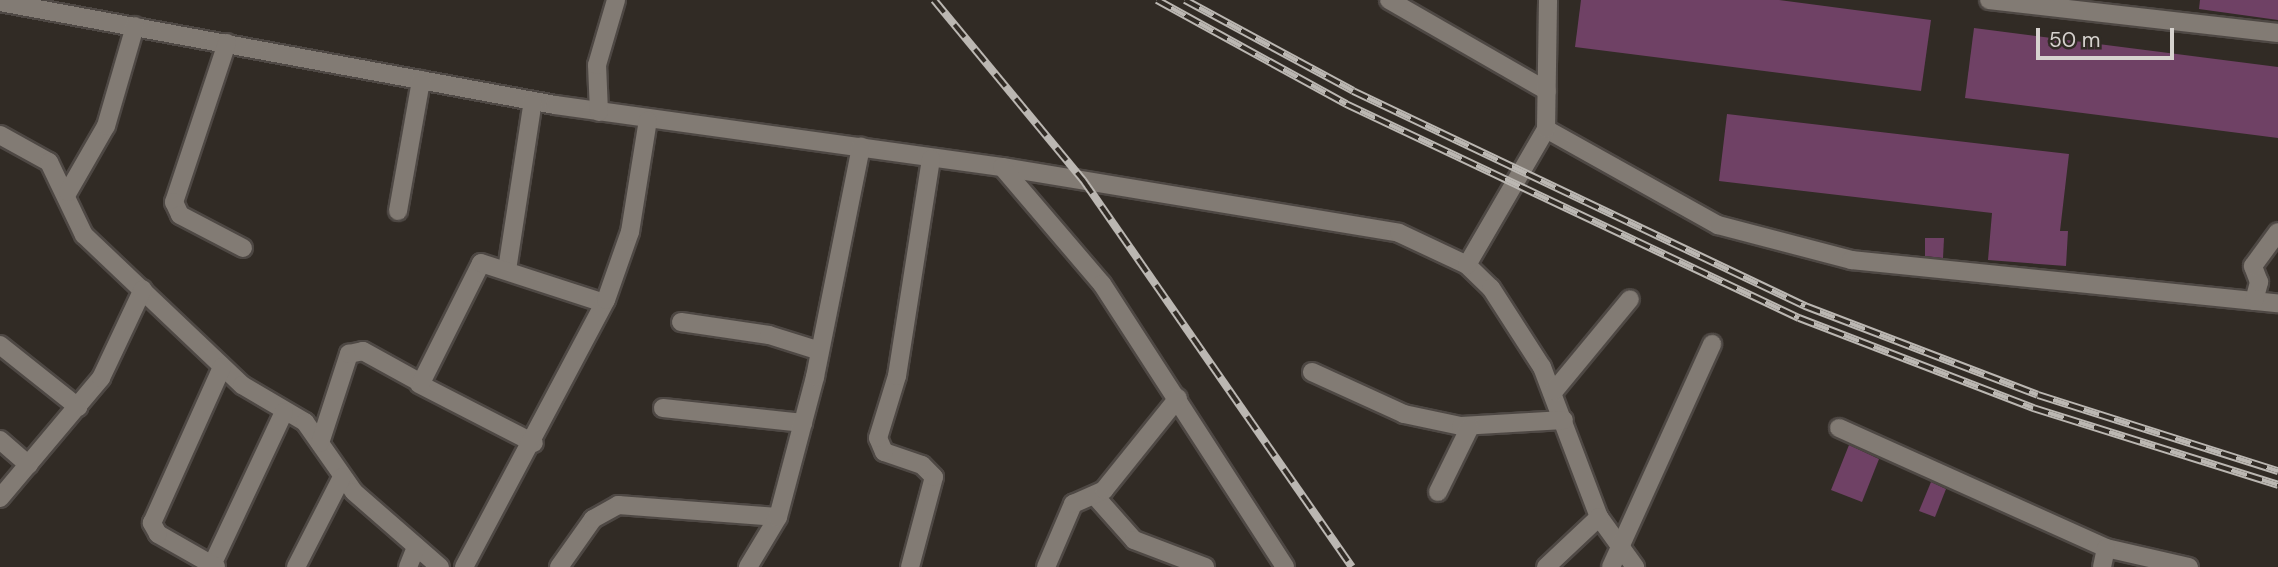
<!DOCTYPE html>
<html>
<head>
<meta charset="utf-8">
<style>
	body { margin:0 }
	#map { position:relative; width:2278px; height:567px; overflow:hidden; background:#312b25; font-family:"DM Sans",sans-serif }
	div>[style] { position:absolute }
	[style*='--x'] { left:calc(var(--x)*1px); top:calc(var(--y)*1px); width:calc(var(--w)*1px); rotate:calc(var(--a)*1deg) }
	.building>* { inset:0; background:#6f4165 }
	.roads { filter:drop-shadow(2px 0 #4e4844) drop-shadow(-2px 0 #4e4844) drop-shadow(0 2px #4e4844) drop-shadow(0 -2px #4e4844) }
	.minor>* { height:18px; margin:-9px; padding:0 9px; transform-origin:9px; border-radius:9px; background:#827b74 }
	.rail>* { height:8px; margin-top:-4px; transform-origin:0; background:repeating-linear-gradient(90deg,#312b25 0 16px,#bbb7b2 0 32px); box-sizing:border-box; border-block:2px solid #bbb7b2 }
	span { translate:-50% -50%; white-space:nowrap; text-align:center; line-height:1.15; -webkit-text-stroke:5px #312b25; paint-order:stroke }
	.scale { position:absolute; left:2036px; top:28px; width:138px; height:32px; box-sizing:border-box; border:4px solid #d6d2ce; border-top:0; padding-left:9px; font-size:21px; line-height:24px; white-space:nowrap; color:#d6d2ce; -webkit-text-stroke:5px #312b25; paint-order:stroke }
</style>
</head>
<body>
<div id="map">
	<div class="building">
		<i style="clip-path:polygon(1581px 0,1779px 0,1931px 20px,1921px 91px,1575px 47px)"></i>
		<i style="clip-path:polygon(2200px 0,2278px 0,2278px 20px,2199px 9px)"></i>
		<i style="clip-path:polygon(1974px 28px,2278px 67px,2278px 138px,1965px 98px)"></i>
		<i style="clip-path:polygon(1727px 114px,2069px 154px,2060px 231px,2068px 231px,2066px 266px,1988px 260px,1992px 213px,1719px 181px)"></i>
		<i style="clip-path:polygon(1925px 238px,1944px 238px,1943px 258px,1925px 256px)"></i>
		<i style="clip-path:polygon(1849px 445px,1879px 459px,1862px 502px,1831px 490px)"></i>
		<i style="clip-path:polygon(1931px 482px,1946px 489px,1935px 517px,1919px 511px)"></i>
	</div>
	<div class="roads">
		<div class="minor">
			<i style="--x:1389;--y:0;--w:182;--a:29.9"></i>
			<i style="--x:1989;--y:0;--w:291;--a:6.5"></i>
			<i style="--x:0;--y:2;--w:564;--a:10.51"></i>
			<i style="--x:555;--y:105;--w:451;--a:7.9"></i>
			<i style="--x:1002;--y:167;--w:402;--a:9.4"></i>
			<i style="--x:1399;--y:233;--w:75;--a:25.2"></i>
			<i style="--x:1467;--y:265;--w:33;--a:44"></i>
			<i style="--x:1491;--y:288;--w:94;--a:57.2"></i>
			<i style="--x:1542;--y:367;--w:160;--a:69.2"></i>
			<i style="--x:1599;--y:517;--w:62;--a:54.2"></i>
			<i style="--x:227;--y:43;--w:168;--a:108.4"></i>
			<i style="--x:174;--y:202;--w:14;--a:65"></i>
			<i style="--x:180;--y:215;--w:71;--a:27.6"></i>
			<i style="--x:599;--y:112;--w:47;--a:-92.4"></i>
			<i style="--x:597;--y:65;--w:68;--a:-73.7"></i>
			<i style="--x:1546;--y:129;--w:197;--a:29.2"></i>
			<i style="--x:1718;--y:225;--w:138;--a:14.7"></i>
			<i style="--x:1851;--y:260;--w:429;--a:5.8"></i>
			<i style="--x:0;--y:135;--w:56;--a:28.9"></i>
			<i style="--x:49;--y:162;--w:81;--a:64.4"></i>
			<i style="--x:84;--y:235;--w:218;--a:43.5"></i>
			<i style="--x:242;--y:385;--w:73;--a:30.4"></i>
			<i style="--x:305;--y:422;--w:85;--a:55"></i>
			<i style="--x:354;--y:492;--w:114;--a:41.1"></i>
			<i style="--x:1002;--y:167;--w:154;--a:49.5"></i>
			<i style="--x:1102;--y:284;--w:337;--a:57.1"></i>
			<i style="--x:68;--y:192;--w:76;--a:-60.1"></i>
			<i style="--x:106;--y:126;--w:104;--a:-73.8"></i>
			<i style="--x:398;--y:211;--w:133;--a:-80"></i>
			<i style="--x:1467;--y:265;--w:157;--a:-59.8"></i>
			<i style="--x:1546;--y:129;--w:129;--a:-89.1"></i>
			<i style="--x:507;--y:270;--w:171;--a:-81.3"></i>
			<i style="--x:2254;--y:301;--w:20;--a:-75"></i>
			<i style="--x:2259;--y:282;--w:17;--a:-111"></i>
			<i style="--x:2253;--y:266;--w:42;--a:-53.7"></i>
			<i style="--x:681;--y:322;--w:89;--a:8.4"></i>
			<i style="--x:769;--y:335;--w:53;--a:17.4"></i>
			<i style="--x:0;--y:345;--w:100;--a:38.5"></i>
			<i style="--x:1312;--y:372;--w:101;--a:24.5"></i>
			<i style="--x:1404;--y:414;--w:58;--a:11.9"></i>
			<i style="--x:1461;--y:426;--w:103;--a:-3.3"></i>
			<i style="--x:419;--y:384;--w:129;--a:27.2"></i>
			<i style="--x:1554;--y:391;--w:119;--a:-50.4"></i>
			<i style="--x:663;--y:408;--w:141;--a:6.1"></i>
			<i style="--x:1839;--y:428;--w:293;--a:24.2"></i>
			<i style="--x:2106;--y:548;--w:85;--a:12.9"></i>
			<i style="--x:0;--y:440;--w:38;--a:41"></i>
			<i style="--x:320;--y:443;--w:94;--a:-72"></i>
			<i style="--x:349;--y:354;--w:14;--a:-12"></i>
			<i style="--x:363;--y:351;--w:66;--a:28.9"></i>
			<i style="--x:421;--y:383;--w:134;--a:-63.4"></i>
			<i style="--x:481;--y:263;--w:129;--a:18"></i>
			<i style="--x:1438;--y:492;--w:72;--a:-63.8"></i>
			<i style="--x:1095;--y:496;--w:59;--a:48.4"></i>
			<i style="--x:1134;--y:540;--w:76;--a:20.8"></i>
			<i style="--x:0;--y:498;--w:157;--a:-49.9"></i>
			<i style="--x:101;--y:378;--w:98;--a:-64.7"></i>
			<i style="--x:212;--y:565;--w:169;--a:-64.8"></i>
			<i style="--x:216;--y:567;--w:67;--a:-150.4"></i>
			<i style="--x:158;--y:534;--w:13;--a:-119"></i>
			<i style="--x:152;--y:523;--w:171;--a:-65.8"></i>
			<i style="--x:296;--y:567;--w:101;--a:-62.9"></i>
			<i style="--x:408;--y:567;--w:22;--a:-68"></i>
			<i style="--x:464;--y:567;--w:302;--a:-62"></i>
			<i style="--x:606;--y:300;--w:72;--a:-70.6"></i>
			<i style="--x:630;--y:232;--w:113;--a:-80.9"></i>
			<i style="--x:559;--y:567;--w:59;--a:-54.7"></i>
			<i style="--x:593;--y:519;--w:29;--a:-29"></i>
			<i style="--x:618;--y:505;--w:160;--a:4.3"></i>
			<i style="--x:748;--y:567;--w:58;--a:-59"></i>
			<i style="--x:778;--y:517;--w:145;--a:-75.2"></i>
			<i style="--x:815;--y:377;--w:235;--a:-78.7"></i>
			<i style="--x:910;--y:567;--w:93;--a:-75.1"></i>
			<i style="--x:934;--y:477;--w:17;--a:-135"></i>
			<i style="--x:922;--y:465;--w:40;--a:-161.1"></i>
			<i style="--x:884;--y:452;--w:15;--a:-113"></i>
			<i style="--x:878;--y:438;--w:65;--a:-73"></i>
			<i style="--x:897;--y:376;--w:220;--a:-81.1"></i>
			<i style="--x:1046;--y:567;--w:69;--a:-66.8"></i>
			<i style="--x:1073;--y:504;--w:34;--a:-24"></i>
			<i style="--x:1104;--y:490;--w:118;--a:-51.2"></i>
			<i style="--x:1546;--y:567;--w:73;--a:-43.3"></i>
			<i style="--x:1611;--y:567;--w:245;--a:-65.6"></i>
			<i style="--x:2102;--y:567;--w:19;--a:-78"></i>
		</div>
	</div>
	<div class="rail">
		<i style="--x:934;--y:0;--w:234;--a:50.4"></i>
		<i style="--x:1083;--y:180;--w:471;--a:55.2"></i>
		<i style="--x:1157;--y:0;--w:216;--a:28.8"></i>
		<i style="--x:1346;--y:104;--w:501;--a:25.29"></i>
		<i style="--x:1799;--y:318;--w:251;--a:21"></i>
		<i style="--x:2033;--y:408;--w:257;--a:17.4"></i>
		<i style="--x:1185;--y:0;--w:191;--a:28.4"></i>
		<i style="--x:1353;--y:91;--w:501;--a:25.44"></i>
		<i style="--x:1805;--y:306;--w:249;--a:20.9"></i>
		<i style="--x:2038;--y:395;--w:252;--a:17.6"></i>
	</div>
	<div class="scale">50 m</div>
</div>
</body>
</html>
